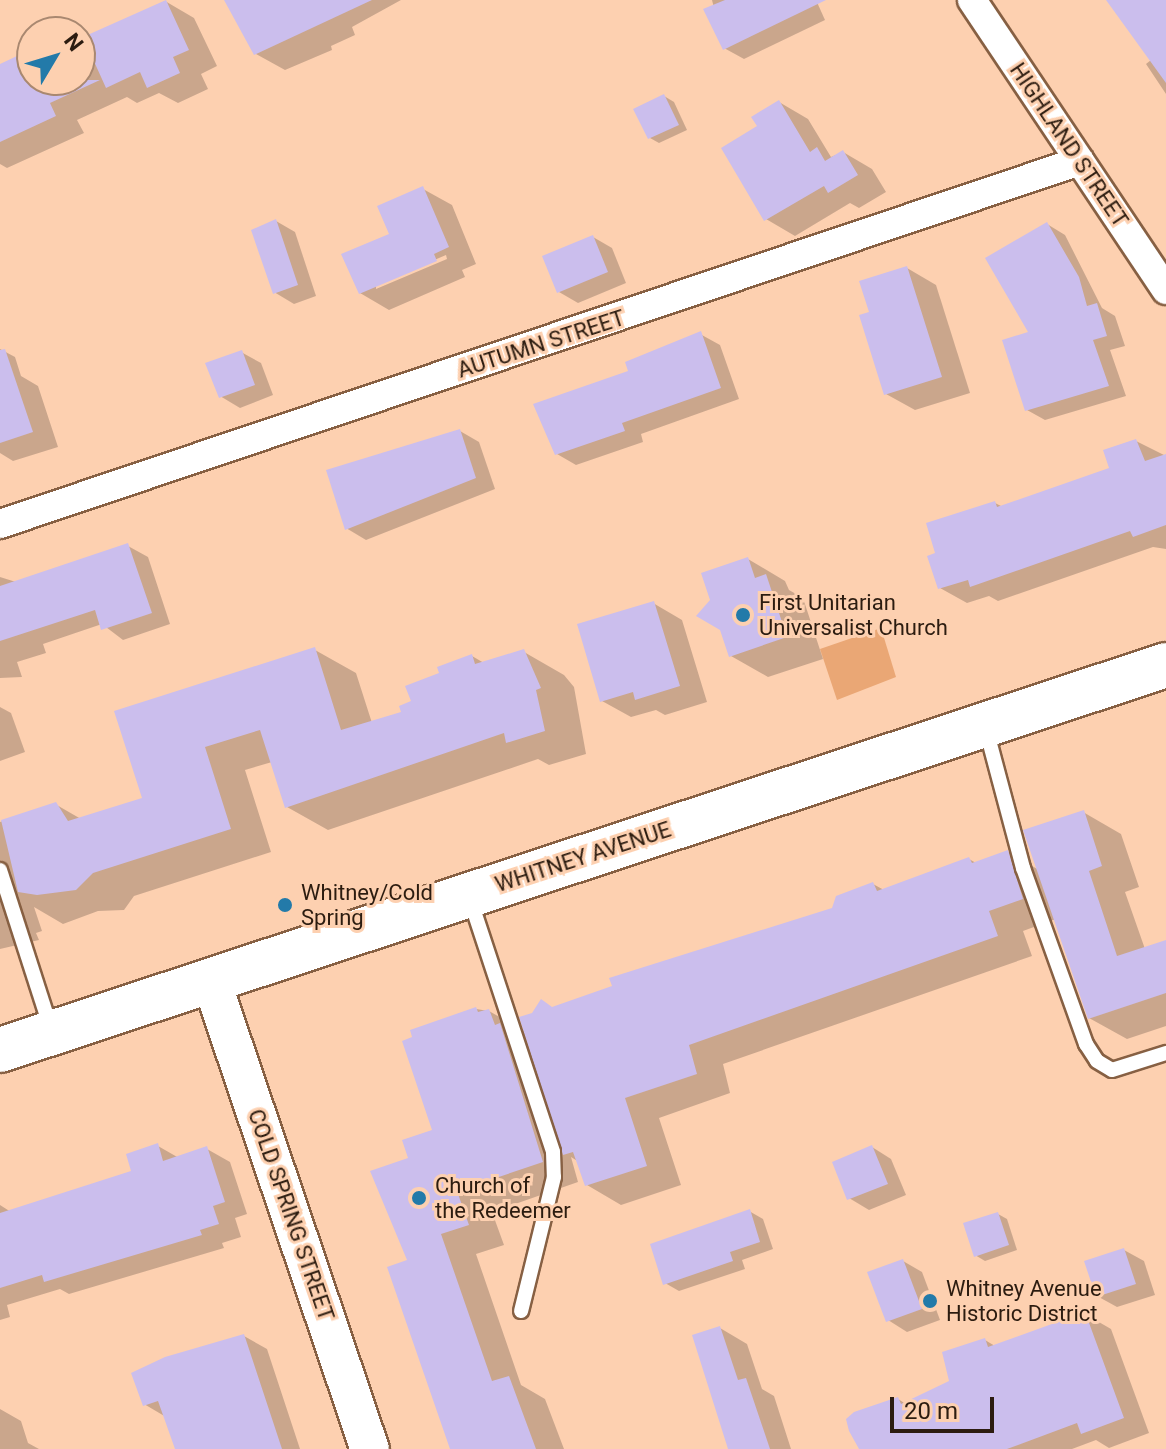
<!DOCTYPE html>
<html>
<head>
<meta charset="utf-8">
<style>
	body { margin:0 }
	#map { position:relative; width:1166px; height:1449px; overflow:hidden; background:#fdd0b0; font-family:Roboto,sans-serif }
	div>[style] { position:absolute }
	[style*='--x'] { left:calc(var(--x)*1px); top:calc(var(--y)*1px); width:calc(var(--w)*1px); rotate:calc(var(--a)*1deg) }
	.green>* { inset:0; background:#eaa775 }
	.shadow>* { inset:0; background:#0003 }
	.building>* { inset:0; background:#cbbeed }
	.roads { filter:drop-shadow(2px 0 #876043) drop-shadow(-2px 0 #876043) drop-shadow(0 2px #876043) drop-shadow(0 -2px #876043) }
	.lane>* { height:14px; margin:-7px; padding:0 7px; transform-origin:7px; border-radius:7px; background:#fff }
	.street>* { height:28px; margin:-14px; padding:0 14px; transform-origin:14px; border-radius:14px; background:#fff }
	.secondary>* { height:38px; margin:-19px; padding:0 19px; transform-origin:19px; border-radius:19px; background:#fff }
	.primary>* { height:44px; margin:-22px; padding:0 22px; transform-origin:22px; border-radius:22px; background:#fff }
	.dots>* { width:22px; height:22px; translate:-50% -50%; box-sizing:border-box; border:4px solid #fdd0b0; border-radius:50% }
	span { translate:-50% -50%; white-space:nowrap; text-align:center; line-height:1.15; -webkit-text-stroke:6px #fdd0b0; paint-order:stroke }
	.street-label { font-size:22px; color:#2c1c10 }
	.poi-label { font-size:22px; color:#2c1c10 }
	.left { translate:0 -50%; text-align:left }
	.north { position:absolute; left:16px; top:16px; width:80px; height:80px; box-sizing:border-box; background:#fdd0b0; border:2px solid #a98870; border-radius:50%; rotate:52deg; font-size:22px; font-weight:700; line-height:32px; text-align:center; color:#2c1c10 }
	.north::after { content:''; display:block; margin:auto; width:28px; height:36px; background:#237aa9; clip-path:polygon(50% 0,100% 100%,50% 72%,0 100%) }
	.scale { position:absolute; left:890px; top:1397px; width:104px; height:36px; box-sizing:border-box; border:4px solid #2c1c10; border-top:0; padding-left:10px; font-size:24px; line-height:28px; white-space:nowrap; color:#2c1c10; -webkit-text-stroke:6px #fdd0b0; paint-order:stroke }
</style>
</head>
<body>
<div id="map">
	<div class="green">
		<i style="clip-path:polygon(881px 628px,896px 677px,837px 700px,820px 649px)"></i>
	</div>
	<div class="shadow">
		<i style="clip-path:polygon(228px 0,401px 0,352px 27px,355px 35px,331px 46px,332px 50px,285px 70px,256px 54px)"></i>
		<i style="clip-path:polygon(712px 0,816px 0,825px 20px,744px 59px,724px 48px)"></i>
		<i style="clip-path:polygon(1109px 0,1166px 0,1166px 94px,1146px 64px,1151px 60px)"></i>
		<i style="clip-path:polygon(165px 1px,194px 18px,217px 66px,201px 74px,208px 89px,178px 103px,159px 93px,137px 103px,127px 97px,77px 120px,84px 133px,7px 168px,0 164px,0 66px,32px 52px,32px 80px,80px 80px,80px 41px)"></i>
		<i style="clip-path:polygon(664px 96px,674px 102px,687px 130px,659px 143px,650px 138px)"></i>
		<i style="clip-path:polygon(779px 102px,808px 119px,831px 157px,843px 152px,872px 169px,886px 192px,859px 208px,850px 203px,795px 236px,766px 219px,760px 127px)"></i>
		<i style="clip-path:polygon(evenodd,423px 189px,452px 205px,476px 264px,462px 270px,465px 277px,389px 310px,360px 293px,423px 189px,446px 255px,447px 259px,376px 289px,376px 285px,446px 255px)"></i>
		<i style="clip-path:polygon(276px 221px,295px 232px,316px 296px,294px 304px,274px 292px)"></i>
		<i style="clip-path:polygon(1047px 224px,1065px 235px,1102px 308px,1115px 316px,1125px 346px,1110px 350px,1126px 396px,1045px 420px,1027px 410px)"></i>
		<i style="clip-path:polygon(593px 237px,612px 248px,626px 283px,578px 303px,559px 292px)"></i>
		<i style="clip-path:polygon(907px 268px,936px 285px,970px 393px,915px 410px,886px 394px,871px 313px)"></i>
		<i style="clip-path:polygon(700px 334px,720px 345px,739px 399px,641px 434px,643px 442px,576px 465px,557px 454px,630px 372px)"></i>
		<i style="clip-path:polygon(0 349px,15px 357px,21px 376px,38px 386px,58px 447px,13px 461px,0 453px)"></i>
		<i style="clip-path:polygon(241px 352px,261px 363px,273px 395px,240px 408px,220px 396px)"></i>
		<i style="clip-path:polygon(460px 431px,479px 442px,495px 489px,366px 540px,346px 528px)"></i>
		<i style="clip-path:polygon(1136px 441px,1166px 456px,1166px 549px,1153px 547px,998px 601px,989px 596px,967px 603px,940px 588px,938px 555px,995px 503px,1003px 507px,1112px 469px)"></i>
		<i style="clip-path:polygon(128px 546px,148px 557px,170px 624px,123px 640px,102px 624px,43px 644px,46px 653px,17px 662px,22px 677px,0 678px,0 577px,16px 582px)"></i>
		<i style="clip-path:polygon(748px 559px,785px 581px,789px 590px,803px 598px,823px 659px,768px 677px,731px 656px,713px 600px)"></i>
		<i style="clip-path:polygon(653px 603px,682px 620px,707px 702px,665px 715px,656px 710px,631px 717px,602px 701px)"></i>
		<i style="clip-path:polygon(315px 650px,356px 673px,372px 723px,404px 713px,442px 674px,472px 656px,484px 663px,524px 652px,564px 675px,574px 687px,586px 754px,549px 765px,538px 759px,328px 830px,287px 807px,272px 762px,245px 770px,271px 852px,134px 896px,124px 910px,98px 911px,63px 924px,34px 907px,42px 931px,36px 933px,39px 940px,0 949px,0 822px,55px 804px,81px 819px,144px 799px)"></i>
		<i style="clip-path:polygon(0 707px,11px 713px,25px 752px,0 761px)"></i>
		<i style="clip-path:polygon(1083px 812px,1121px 834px,1139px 887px,1125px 892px,1145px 949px,1166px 942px,1166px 1026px,1127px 1039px,1089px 1018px,1056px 919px,1023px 931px,1032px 956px,723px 1064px,730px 1093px,659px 1118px,681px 1185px,621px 1205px,587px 1185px,579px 1162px,571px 1157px,578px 1182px,492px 1212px,504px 1245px,476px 1254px,521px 1385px,545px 1399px,564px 1449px,455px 1449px,409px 1262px,411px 1160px,435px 1131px,476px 1009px,489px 1011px,526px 1032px,553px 1008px,834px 910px,873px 884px,884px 890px,969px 859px,976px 863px,1008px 852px,1039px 870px)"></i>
		<i style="clip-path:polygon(158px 1146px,179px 1158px,207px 1149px,230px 1162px,247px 1214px,235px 1218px,241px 1237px,222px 1243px,224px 1248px,69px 1294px,60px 1289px,7px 1305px,10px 1317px,0 1320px,0 1205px,11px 1212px,133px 1173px)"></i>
		<i style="clip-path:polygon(872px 1147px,891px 1159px,906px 1195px,869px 1210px,849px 1198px)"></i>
		<i style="clip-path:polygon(749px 1211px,763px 1219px,773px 1249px,742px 1260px,745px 1269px,679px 1291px,665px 1283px)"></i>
		<i style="clip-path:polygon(998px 1214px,1007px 1219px,1017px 1250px,985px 1261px,975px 1255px)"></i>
		<i style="clip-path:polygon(1124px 1250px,1144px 1261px,1155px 1295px,1117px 1307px,1097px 1296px)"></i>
		<i style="clip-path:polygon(903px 1261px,922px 1272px,940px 1320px,907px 1332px,888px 1320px)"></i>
		<i style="clip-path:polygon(1085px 1314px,1111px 1329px,1149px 1433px,1109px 1448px,1096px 1440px,1072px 1449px,861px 1449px,898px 1399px,906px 1404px,951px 1382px,985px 1340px,995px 1346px)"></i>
		<i style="clip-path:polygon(720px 1328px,747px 1344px,762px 1389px,774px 1396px,791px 1449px,730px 1449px)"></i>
		<i style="clip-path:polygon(244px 1336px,267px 1349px,300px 1449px,177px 1449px,166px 1417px,144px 1404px)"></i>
		<i style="clip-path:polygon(0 1409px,21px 1421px,28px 1443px,39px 1449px,0 1449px)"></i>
	</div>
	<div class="building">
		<i style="clip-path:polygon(166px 0,189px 50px,173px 57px,180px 73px,147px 88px,140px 72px,106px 88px,83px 37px)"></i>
		<i style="clip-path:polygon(224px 0,372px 0,254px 55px)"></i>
		<i style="clip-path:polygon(725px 0,826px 0,723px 50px,703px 9px)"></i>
		<i style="clip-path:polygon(1106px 0,1166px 0,1166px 83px)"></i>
		<i style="clip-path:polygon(32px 49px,32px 80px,100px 80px,50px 103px,56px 116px,0 142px,0 64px)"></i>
		<i style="clip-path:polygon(664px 94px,679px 125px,648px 139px,633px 109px)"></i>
		<i style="clip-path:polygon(779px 100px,810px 152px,817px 147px,825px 161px,843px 150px,858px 175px,828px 193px,824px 186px,764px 221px,721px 148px,757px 126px,751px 117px)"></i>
		<i style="clip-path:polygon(423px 186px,449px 247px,434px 254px,437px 261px,359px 294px,341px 254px,389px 234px,377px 206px)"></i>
		<i style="clip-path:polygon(276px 219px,298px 285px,273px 294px,251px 230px)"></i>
		<i style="clip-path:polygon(1047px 222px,1079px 277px,1087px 306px,1097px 303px,1107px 336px,1093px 340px,1109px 386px,1025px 411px,1002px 340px,1028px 332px,985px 258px)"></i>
		<i style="clip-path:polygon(593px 235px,608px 272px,557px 293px,542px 256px)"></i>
		<i style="clip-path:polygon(907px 266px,942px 377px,884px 395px,859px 315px,869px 312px,859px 281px)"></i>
		<i style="clip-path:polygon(701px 331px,721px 388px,622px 423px,625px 431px,555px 455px,533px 404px,628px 371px,625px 362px)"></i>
		<i style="clip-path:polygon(5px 349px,33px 432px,0 443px,0 350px)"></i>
		<i style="clip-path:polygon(242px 350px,255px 385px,219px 398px,205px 363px)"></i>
		<i style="clip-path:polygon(460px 429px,476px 478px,345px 530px,326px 470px)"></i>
		<i style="clip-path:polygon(1136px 439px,1145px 461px,1166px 454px,1166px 525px,1133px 537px,1130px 531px,970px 587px,968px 580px,938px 589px,927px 556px,935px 553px,926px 523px,995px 501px,997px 507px,1109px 468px,1103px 450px)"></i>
		<i style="clip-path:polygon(128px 543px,152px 613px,101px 630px,95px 610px,0 641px,0 586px)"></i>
		<i style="clip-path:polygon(748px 557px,755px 578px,766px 574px,787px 637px,729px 657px,720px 630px,696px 616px,710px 600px,701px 573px)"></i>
		<i style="clip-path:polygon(654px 601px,680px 686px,635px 700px,633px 692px,600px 702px,577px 624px)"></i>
		<i style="clip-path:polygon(315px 647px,341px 730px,401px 712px,399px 706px,411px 701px,405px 686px,439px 673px,437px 667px,472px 654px,475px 664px,524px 649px,541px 688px,536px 690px,545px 731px,506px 743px,504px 733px,285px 808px,260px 730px,205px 747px,231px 829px,93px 873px,76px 890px,37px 895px,18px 892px,1px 820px,56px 802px,68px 821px,142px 798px,114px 711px)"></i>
		<i style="clip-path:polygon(1084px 810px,1102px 866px,1089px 871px,1117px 956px,1166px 940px,1166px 993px,1088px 1019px,1023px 830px)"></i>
		<i style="clip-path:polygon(1008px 850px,1023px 899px,989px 911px,998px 936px,689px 1045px,697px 1074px,625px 1098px,647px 1166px,585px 1186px,573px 1152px,563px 1155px,519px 1017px,532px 1013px,541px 999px,552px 1007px,612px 986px,609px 978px,832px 908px,836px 896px,873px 882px,877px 891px,969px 857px,972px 863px)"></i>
		<i style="clip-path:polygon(476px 1007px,478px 1012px,489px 1009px,495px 1025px,500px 1023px,543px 1162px,457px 1191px,469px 1225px,441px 1234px,492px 1381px,509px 1376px,536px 1449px,450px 1449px,387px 1267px,407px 1260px,370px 1171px,408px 1158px,402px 1140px,432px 1130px,402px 1041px,412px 1037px,410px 1030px)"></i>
		<i style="clip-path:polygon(158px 1143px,163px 1161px,207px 1146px,225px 1202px,213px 1206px,219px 1224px,200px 1230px,202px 1235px,44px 1282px,42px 1275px,0 1288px,0 1213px,131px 1171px,126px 1154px)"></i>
		<i style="clip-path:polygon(872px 1145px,888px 1184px,847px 1200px,832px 1162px)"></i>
		<i style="clip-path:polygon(750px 1209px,760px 1242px,730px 1252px,733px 1261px,663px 1285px,650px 1244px)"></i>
		<i style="clip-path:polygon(998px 1212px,1009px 1245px,974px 1257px,963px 1223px)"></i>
		<i style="clip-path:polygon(1124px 1248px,1136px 1284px,1096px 1297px,1084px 1261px)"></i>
		<i style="clip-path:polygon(903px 1259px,922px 1309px,886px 1322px,867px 1272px)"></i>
		<i style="clip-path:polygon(1085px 1312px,1124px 1418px,1081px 1434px,1077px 1423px,1007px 1449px,859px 1449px,849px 1431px,846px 1419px,854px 1412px,898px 1397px,901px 1404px,949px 1381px,942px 1352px,985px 1338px,988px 1347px)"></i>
		<i style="clip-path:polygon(720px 1326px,738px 1380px,746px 1378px,770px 1449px,728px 1449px,692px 1335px)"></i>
		<i style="clip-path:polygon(244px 1334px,282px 1449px,175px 1449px,158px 1401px,143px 1406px,131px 1373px,165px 1357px)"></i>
	</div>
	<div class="roads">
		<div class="lane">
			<i style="--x:986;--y:729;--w:144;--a:75.1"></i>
			<i style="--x:1023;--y:868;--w:187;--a:70.3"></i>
			<i style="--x:1086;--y:1044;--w:20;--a:57"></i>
			<i style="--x:1097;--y:1061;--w:17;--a:31"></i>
			<i style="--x:1112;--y:1070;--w:57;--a:-17.5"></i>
			<i style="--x:0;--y:870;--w:167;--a:72.2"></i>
			<i style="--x:470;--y:899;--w:266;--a:71.8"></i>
			<i style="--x:553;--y:1152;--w:25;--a:88"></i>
			<i style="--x:554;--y:1177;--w:138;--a:103.8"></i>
		</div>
		<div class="street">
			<i style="--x:972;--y:0;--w:349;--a:56.2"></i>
			<i style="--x:0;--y:524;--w:1139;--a:-18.58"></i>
		</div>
		<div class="secondary">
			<i style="--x:211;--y:980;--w:495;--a:71.3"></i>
		</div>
		<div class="primary">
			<i style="--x:0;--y:1050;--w:1228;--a:-18.27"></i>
		</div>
	</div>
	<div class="dots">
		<i style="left:743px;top:615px;background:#237aa9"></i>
		<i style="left:285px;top:905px;background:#237aa9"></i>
		<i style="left:419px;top:1198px;background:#237aa9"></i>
		<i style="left:930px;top:1301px;background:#237aa9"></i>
	</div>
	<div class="street-label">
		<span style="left:1069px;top:145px;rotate:56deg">HIGHLAND STREET</span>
		<span style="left:541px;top:344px;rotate:-18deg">AUTUMN STREET</span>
		<span style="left:583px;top:857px;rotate:-18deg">WHITNEY AVENUE</span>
		<span style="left:291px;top:1215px;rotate:71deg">COLD SPRING STREET</span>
	</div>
	<div class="poi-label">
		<span class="left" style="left:759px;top:615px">First Unitarian<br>Universalist Church</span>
		<span class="left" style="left:301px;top:905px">Whitney/Cold<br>Spring</span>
		<span class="left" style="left:435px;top:1198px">Church of<br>the Redeemer</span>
		<span class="left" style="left:946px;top:1301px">Whitney Avenue<br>Historic District</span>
	</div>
	<div class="north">N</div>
	<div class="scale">20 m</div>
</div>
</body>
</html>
